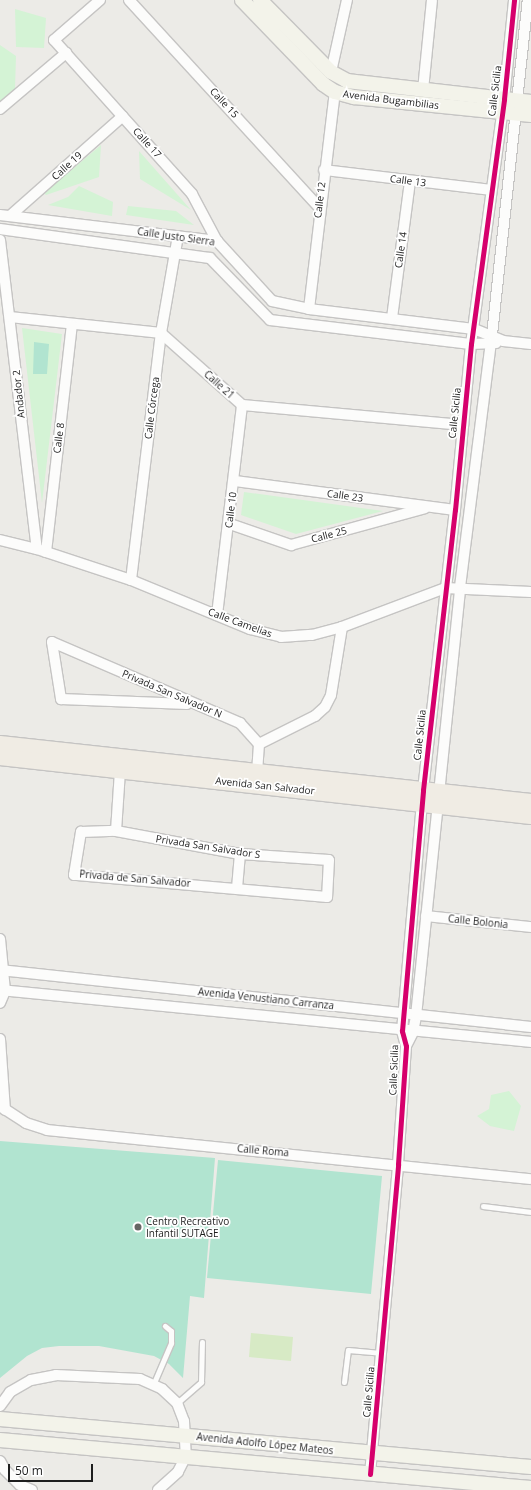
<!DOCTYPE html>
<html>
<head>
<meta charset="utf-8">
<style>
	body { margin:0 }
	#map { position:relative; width:531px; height:1490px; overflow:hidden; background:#ecebe7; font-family:"Open Sans",sans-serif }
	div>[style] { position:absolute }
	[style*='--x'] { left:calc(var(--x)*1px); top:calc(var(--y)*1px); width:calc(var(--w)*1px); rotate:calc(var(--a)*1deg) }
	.grass>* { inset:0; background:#d7eac5 }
	.park>* { inset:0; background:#d4f3d5 }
	.pitch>* { inset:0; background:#b1e4d0 }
	.roads { filter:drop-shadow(1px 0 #c5c4c3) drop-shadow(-1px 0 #c5c4c3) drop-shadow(0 1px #c5c4c3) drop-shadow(0 -1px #c5c4c3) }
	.service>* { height:5px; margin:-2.5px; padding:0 2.5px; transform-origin:2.5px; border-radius:2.5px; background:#fcfcfb }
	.minor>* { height:10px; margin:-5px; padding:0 5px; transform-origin:5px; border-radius:5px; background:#fcfcfb }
	.secondary>* { height:14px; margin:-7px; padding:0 7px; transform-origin:7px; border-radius:7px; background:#f3f3ea }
	.primary>* { height:16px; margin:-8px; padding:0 8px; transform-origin:8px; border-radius:8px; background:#f0ece4 }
	.cycleway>* { height:5px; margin:-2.5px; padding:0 2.5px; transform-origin:2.5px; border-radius:2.5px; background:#d6006c }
	.dots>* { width:11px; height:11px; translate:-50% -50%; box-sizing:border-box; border:2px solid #fff; border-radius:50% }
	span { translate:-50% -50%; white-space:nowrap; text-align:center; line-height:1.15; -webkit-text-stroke:3.5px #fff; paint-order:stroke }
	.street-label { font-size:10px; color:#1e1e1e }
	.poi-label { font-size:10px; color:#1e1e1e }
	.left { translate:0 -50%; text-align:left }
	.scale { position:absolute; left:8px; top:1464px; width:85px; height:18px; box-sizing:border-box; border:2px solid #1e1e1e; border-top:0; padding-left:5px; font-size:12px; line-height:14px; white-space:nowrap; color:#1e1e1e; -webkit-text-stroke:3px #fff; paint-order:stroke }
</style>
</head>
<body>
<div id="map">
	<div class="grass">
		<i style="clip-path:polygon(251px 1333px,293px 1337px,291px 1361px,249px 1357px)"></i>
	</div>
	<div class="park">
		<i style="clip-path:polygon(15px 9px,46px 18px,44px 48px,16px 47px)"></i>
		<i style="clip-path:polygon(0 45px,16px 56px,15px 89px,0 103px)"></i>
		<i style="clip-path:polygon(101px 145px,99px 177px,46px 195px,44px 193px)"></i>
		<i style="clip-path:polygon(139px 151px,191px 210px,140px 179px)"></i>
		<i style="clip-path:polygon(79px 186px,113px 202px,112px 216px,48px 205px,68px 197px)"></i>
		<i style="clip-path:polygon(128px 206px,176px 211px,194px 225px,126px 215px)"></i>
		<i style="clip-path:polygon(22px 328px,62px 334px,42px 503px)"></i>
		<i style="clip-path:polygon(244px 492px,383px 511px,296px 534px,241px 515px)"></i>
		<i style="clip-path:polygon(509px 1091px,521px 1106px,514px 1131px,490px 1126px,477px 1116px,489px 1109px,491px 1095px)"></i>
	</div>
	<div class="pitch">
		<i style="clip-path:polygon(34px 342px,49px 344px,47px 374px,33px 374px)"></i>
		<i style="clip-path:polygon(0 1141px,215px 1158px,204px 1298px,190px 1296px,183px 1378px,169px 1364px,154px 1356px,99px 1346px,59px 1346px,42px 1348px,27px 1356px,0 1378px)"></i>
		<i style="clip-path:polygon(218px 1160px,382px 1176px,371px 1294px,207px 1278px)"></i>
	</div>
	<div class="roads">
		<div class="service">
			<i style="--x:483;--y:1206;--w:48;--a:7.1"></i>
			<i style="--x:344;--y:1382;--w:32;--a:-83"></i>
			<i style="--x:348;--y:1350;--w:33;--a:5"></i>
			<i style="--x:153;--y:1385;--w:46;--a:-66.8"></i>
			<i style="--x:171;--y:1343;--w:12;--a:-90"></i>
			<i style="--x:171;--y:1331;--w:8;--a:-140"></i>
			<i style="--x:177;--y:1403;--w:32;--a:-41"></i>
			<i style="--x:201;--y:1382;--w:40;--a:-88.6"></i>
		</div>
		<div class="minor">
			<i style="--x:100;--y:0;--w:61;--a:139"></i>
			<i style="--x:54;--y:40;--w:207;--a:48.1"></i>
			<i style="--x:192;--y:194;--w:53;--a:62"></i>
			<i style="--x:129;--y:0;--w:281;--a:47.5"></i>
			<i style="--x:331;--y:72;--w:74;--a:-77.5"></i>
			<i style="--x:423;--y:90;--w:90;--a:-84.3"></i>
			<i style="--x:0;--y:109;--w:87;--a:-40.3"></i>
			<i style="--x:324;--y:170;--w:168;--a:6.8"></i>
			<i style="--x:0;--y:215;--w:219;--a:6.8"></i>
			<i style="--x:217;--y:241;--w:81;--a:47.5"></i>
			<i style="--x:272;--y:301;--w:38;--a:12"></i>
			<i style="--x:309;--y:309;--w:166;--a:6.9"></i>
			<i style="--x:474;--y:329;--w:31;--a:22"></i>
			<i style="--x:503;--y:341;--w:28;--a:6"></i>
			<i style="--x:11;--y:215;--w:149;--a:-41.5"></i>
			<i style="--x:0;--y:229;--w:212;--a:7.9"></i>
			<i style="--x:210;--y:258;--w:86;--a:45.9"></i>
			<i style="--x:270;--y:320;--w:202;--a:6.8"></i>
			<i style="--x:471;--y:344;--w:25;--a:-2"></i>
			<i style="--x:0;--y:240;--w:311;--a:83.2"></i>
			<i style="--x:309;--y:309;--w:219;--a:-83.2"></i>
			<i style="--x:10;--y:317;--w:152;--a:6"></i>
			<i style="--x:161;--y:333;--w:108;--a:41.6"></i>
			<i style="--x:242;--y:405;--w:222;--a:5.2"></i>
			<i style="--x:392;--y:318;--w:137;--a:-82.5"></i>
			<i style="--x:235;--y:481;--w:222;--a:7.5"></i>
			<i style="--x:230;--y:524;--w:65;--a:19"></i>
			<i style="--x:291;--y:545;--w:139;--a:-15.4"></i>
			<i style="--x:0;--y:540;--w:38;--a:14"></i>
			<i style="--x:37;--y:549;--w:99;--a:18.3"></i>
			<i style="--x:131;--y:580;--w:129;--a:22.4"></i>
			<i style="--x:250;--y:629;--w:32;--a:14"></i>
			<i style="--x:281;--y:637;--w:31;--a:-4"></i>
			<i style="--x:312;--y:635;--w:31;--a:-15"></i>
			<i style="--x:342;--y:627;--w:110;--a:-20.7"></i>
			<i style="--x:445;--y:588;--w:86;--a:2.7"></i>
			<i style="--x:46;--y:552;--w:228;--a:-83.5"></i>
			<i style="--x:131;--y:580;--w:249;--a:-83.1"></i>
			<i style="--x:161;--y:333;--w:98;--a:-80.1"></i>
			<i style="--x:217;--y:615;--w:211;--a:-83.2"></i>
			<i style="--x:52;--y:642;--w:205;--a:23.3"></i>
			<i style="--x:240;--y:723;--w:28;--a:48"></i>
			<i style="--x:259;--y:744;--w:28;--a:94"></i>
			<i style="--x:52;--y:642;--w:58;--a:81"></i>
			<i style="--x:61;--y:699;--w:126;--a:2.3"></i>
			<i style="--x:259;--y:744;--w:63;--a:-26.6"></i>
			<i style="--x:315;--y:716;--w:13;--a:-42"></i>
			<i style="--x:325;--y:707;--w:13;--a:-63"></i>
			<i style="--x:331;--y:695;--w:69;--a:-80.8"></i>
			<i style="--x:116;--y:831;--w:126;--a:10.5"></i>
			<i style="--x:240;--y:854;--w:89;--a:3.9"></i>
			<i style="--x:329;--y:860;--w:37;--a:93"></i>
			<i style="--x:327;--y:897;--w:254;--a:-175"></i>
			<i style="--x:74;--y:875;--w:44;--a:-80.8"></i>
			<i style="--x:81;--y:832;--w:35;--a:-2"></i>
			<i style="--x:116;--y:831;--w:61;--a:-86.2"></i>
			<i style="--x:237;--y:888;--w:34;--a:-85"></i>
			<i style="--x:426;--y:916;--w:106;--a:6"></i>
			<i style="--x:0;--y:939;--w:52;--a:84.5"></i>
			<i style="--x:5;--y:991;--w:13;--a:113"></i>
			<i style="--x:0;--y:970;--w:534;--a:6.13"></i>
			<i style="--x:0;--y:990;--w:534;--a:5.59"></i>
			<i style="--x:0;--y:1039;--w:71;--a:86"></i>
			<i style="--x:406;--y:1046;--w:16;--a:-63"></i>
			<i style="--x:413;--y:1032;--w:16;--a:-79"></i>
			<i style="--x:416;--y:1016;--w:431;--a:-84.1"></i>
			<i style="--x:460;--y:587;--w:254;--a:-82.8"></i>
			<i style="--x:492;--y:335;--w:337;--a:-83.9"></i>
			<i style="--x:0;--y:1106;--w:31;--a:33"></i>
			<i style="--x:26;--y:1123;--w:22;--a:18"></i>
			<i style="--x:47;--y:1130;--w:486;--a:5.8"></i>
			<i style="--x:0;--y:1406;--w:17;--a:-54"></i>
			<i style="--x:10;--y:1392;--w:24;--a:-30"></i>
			<i style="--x:31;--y:1380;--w:25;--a:-11"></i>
			<i style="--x:56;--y:1375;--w:84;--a:2.7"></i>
			<i style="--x:140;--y:1379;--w:24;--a:24"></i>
			<i style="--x:162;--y:1389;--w:21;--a:43"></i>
			<i style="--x:177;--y:1403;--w:19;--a:69"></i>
			<i style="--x:184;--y:1421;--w:35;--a:87"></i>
			<i style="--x:186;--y:1456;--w:18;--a:117"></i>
			<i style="--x:178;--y:1472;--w:27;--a:138"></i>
			<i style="--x:0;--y:1461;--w:10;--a:61"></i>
			<i style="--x:5;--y:1470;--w:21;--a:45"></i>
			<i style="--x:20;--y:1485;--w:13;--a:23"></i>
			<i style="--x:370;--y:1474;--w:311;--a:-84.8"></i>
			<i style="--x:398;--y:1164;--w:118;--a:-86.1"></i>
			<i style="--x:406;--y:1046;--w:16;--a:-105"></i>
			<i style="--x:402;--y:1031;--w:242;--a:-85"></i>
			<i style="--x:423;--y:790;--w:282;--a:-83.5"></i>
			<i style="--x:455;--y:510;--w:167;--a:-84.5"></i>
			<i style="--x:471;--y:344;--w:247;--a:-82.3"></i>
			<i style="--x:504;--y:99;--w:100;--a:-84.2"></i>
		</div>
		<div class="secondary">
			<i style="--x:242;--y:0;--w:117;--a:46"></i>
			<i style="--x:323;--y:84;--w:14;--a:34"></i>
			<i style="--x:335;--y:92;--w:20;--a:15"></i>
			<i style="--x:354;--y:97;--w:178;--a:5.8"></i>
			<i style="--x:260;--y:0;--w:101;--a:45.4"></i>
			<i style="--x:331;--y:72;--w:18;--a:29"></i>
			<i style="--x:347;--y:81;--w:185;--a:6.5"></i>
			<i style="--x:0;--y:1419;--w:533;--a:5.17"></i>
			<i style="--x:0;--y:1440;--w:533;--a:5.17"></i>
		</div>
		<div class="primary">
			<i style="--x:0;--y:744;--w:534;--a:6.23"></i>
			<i style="--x:0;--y:757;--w:534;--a:6.34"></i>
		</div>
	</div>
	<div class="cycleway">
		<i style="--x:370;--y:1474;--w:311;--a:-84.8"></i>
		<i style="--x:398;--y:1164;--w:118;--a:-86.1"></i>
		<i style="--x:406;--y:1046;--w:16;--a:-105"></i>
		<i style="--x:402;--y:1031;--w:242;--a:-85"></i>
		<i style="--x:423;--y:790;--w:282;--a:-83.5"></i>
		<i style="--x:455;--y:510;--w:167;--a:-84.5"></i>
		<i style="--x:471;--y:344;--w:247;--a:-82.3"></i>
		<i style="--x:504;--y:99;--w:100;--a:-84.2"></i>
	</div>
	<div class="dots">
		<i style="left:138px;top:1227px;background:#666664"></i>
	</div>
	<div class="street-label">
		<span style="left:495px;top:91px;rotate:-83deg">Calle Sicilia</span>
		<span style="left:391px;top:100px;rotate:7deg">Avenida Bugambilias</span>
		<span style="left:224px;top:103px;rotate:47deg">Calle 15</span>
		<span style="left:147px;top:143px;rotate:48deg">Calle 17</span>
		<span style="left:67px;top:166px;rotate:-42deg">Calle 19</span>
		<span style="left:408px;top:181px;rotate:7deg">Calle 13</span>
		<span style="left:320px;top:200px;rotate:-83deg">Calle 12</span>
		<span style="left:176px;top:237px;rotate:8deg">Calle Justo Sierra</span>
		<span style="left:401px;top:250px;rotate:-82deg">Calle 14</span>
		<span style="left:219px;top:385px;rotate:42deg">Calle 21</span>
		<span style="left:19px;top:394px;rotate:-96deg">Andador 2</span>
		<span style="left:152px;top:408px;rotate:-83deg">Calle Córcega</span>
		<span style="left:455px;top:413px;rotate:-84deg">Calle Sicilia</span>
		<span style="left:59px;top:438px;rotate:-83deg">Calle 8</span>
		<span style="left:345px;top:496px;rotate:8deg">Calle 23</span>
		<span style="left:231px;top:510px;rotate:-83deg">Calle 10</span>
		<span style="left:329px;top:535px;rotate:-15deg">Calle 25</span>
		<span style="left:240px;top:623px;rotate:20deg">Calle Camelias</span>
		<span style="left:172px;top:694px;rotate:23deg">Privada San Salvador N</span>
		<span style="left:420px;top:735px;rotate:-84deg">Calle Sicilia</span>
		<span style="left:265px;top:786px;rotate:6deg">Avenida San Salvador</span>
		<span style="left:208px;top:847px;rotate:9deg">Privada San Salvador S</span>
		<span style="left:135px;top:879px;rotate:5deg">Privada de San Salvador</span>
		<span style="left:478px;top:922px;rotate:6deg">Calle Bolonia</span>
		<span style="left:266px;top:999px;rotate:6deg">Avenida Venustiano Carranza</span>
		<span style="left:394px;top:1070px;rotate:-88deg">Calle Sicilia</span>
		<span style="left:263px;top:1151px;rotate:5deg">Calle Roma</span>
		<span style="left:369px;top:1392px;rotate:-85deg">Calle Sicilia</span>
		<span style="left:265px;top:1444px;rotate:6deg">Avenida Adolfo López Mateos</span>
	</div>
	<div class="poi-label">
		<span class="left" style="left:146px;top:1227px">Centro Recreativo<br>Infantil SUTAGE</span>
	</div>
	<div class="scale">50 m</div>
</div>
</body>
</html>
